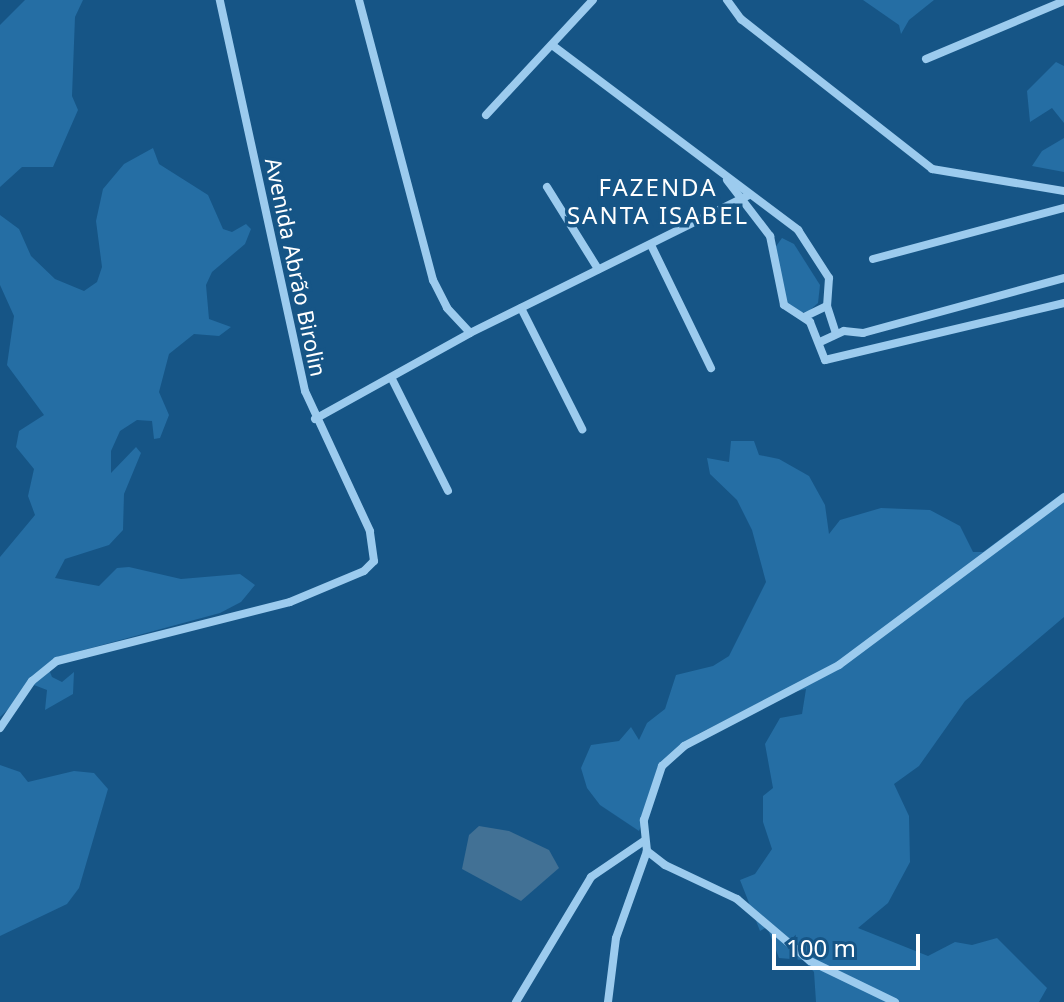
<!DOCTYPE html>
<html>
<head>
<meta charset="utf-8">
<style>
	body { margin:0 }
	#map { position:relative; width:1064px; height:1002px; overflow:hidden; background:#165586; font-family:"Noto Sans",sans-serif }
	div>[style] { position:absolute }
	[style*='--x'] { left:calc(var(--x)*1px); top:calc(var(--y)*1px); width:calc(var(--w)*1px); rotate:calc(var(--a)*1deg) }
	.green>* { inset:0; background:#256ea4 }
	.water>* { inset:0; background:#427195 }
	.minor>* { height:8px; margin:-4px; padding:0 4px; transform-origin:4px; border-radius:4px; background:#9ccbee }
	span { translate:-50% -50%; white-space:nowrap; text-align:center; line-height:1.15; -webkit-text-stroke:7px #165586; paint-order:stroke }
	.street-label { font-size:22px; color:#fff }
	.neighbourhood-label { font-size:24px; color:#fff; letter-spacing:2px }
	.scale { position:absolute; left:772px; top:934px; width:148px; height:36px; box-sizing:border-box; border:4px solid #fff; border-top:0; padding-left:10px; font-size:24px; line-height:28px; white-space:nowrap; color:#fff; -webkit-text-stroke:6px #165586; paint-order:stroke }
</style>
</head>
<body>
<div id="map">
	<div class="green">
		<i style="clip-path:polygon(25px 0,83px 0,75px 17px,72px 96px,78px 110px,53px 167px,22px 167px,0 187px,0 25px)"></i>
		<i style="clip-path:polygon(863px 0,934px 0,909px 20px,901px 34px,899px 25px)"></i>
		<i style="clip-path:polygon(1056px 62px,1064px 66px,1064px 123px,1052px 108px,1030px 122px,1027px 91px)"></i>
		<i style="clip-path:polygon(1064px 138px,1064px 172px,1032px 166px,1042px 151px)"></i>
		<i style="clip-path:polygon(153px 148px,159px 164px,208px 195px,223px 229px,232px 232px,246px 224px,251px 229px,245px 244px,212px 272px,206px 285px,209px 319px,231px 327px,219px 336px,194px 334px,169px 354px,159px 392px,169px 415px,160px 438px,154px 439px,152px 421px,137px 420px,120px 431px,111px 451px,111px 473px,136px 447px,141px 453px,124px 494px,123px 530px,109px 545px,65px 559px,55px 578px,99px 586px,117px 568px,129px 567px,181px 579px,240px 574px,255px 585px,241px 602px,220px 613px,54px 658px,48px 667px,52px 677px,62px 682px,74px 672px,73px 694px,45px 710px,47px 690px,34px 685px,0 717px,0 557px,35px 515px,28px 496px,34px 469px,16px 447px,19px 431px,44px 415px,7px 365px,14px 316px,0 285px,0 215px,19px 229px,31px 256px,55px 279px,84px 291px,97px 282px,102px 267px,96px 221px,103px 189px,124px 164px)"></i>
		<i style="clip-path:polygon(782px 238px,794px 244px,820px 285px,818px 303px,809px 311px,800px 313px,785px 302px,774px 249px)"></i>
		<i style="clip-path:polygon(731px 441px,754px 441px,759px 455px,779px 459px,809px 476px,825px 505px,829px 534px,840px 520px,881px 508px,930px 510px,960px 526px,973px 552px,983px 552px,1064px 492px,1064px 617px,965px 701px,919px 766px,894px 784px,909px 816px,910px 862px,888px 903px,858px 928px,928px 956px,955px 942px,972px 945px,997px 938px,1047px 988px,1039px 1002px,816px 1002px,814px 972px,803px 960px,779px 958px,767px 927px,760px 931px,740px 880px,755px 874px,772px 849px,763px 822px,763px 796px,773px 788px,765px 744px,780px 718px,802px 714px,806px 689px,769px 698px,698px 734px,665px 765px,639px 831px,600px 805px,587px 788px,581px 768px,591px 745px,619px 741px,631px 727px,639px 740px,647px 723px,665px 709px,676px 675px,713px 666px,729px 656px,766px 582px,752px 530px,737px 500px,710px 474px,707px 458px,729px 462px)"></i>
		<i style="clip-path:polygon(0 765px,20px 772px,28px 782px,74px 771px,94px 773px,108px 789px,79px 888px,67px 904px,0 936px)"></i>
	</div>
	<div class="water">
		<i style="clip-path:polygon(479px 826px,509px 831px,549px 850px,559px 868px,521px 901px,462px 869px,469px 835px)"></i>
	</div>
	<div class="minor">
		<i style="--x:359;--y:0;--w:290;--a:75.2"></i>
		<i style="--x:433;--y:280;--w:31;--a:63"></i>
		<i style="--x:447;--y:308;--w:34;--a:47"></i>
		<i style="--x:727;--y:0;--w:24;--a:54"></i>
		<i style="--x:741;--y:19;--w:243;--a:38.1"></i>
		<i style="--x:932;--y:169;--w:134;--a:9.5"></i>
		<i style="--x:552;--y:45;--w:308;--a:36.9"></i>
		<i style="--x:798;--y:230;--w:57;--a:57.1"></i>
		<i style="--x:829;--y:278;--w:28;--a:94"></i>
		<i style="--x:827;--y:306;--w:28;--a:72"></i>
		<i style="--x:926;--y:59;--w:150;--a:-22.8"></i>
		<i style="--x:486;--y:115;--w:157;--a:-47.1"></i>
		<i style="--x:727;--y:180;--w:71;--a:52.5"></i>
		<i style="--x:770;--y:236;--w:70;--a:78.5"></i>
		<i style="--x:784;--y:305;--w:31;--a:33"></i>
		<i style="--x:810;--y:322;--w:41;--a:68.5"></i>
		<i style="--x:825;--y:360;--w:246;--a:-13.4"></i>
		<i style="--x:547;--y:187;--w:97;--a:58.1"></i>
		<i style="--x:651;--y:245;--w:137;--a:64"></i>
		<i style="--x:873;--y:259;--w:198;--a:-15"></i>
		<i style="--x:521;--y:308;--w:136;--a:63.2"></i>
		<i style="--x:804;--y:317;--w:25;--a:-26"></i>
		<i style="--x:820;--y:342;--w:26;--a:-25"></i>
		<i style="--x:844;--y:331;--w:19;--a:6"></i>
		<i style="--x:863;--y:333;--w:208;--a:-15.3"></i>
		<i style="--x:392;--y:379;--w:125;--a:63.4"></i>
		<i style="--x:315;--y:419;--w:177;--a:-29"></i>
		<i style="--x:470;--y:333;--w:311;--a:-26.3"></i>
		<i style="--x:0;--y:728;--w:57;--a:-55.8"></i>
		<i style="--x:32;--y:681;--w:32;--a:-39"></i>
		<i style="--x:57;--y:661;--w:240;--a:-14.2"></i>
		<i style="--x:290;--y:602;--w:80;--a:-22.7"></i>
		<i style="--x:364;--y:571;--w:14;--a:-45"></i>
		<i style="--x:374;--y:561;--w:30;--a:-98"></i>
		<i style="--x:370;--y:531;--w:154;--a:-114.9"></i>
		<i style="--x:305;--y:391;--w:400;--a:-102.3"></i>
		<i style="--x:516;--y:1002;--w:146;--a:-59"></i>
		<i style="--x:591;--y:877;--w:64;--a:-34.2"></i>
		<i style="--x:608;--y:1002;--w:64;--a:-82.9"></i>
		<i style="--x:616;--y:938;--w:92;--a:-70.4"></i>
		<i style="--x:895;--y:1002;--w:94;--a:-154.2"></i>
		<i style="--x:810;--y:961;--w:96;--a:-139.7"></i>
		<i style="--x:737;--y:899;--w:80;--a:-154.7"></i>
		<i style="--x:665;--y:865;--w:23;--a:-142"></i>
		<i style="--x:647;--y:851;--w:31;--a:-96"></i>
		<i style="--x:644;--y:820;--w:57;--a:-71.6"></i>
		<i style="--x:662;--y:766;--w:30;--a:-42"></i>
		<i style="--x:684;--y:746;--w:175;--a:-27.6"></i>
		<i style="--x:839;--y:665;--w:281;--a:-36.7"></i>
	</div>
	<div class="street-label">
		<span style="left:296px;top:267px;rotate:78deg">Avenida Abrão Birolin</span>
	</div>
	<div class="neighbourhood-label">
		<span style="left:658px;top:201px">FAZENDA<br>SANTA ISABEL</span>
	</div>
	<div class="scale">100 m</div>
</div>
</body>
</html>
